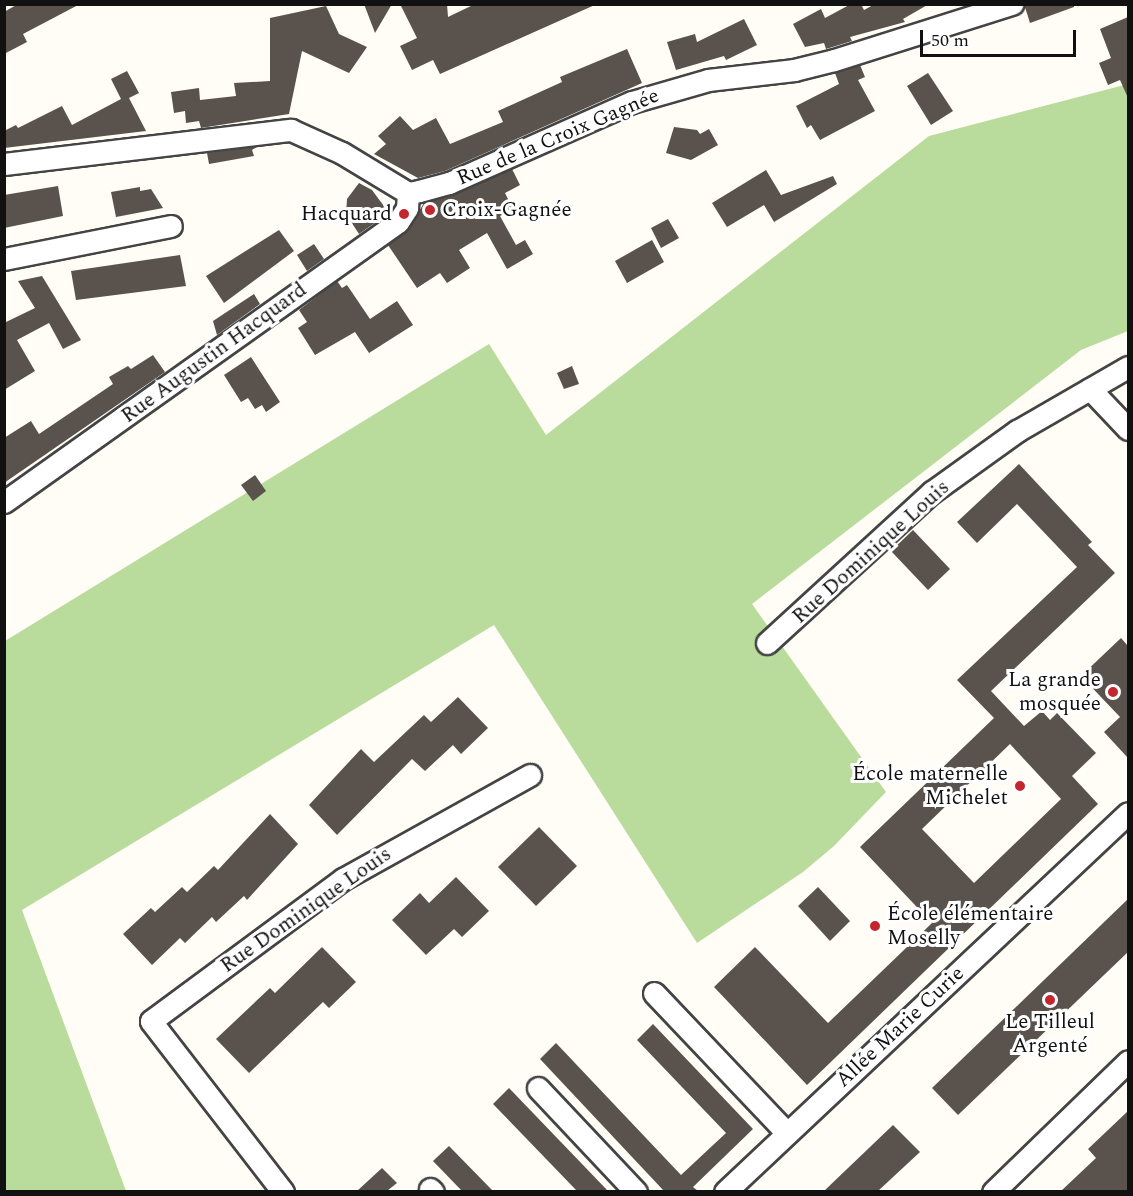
<!DOCTYPE html>
<html>
<head>
<meta charset="utf-8">
<style>
	body { margin:0 }
	#map { position:relative; width:1133px; height:1196px; overflow:hidden; background:#fffdf5; font-family:Spectral,serif }
	div>[style] { position:absolute }
	[style*='--x'] { left:calc(var(--x)*1px); top:calc(var(--y)*1px); width:calc(var(--w)*1px); rotate:calc(var(--a)*1deg) }
	.forest>* { inset:0; background:#b9dc9c }
	.building>* { inset:0; background:#5a524d }
	.roads { filter:drop-shadow(2px 0 #444) drop-shadow(-2px 0 #444) drop-shadow(0 2px #444) drop-shadow(0 -2px #444) }
	.street>* { height:21px; margin:-10.5px; padding:0 10.5px; transform-origin:10.5px; border-radius:10.5px; background:#fff }
	.dots>* { width:16px; height:16px; translate:-50% -50%; box-sizing:border-box; border:3px solid #fff; border-radius:50% }
	span { translate:-50% -50%; white-space:nowrap; text-align:center; line-height:1.15; -webkit-text-stroke:6px #fff; paint-order:stroke }
	.street-label { font-size:21px; color:#111 }
	.poi-label { font-size:21px; color:#111 }
	.left { translate:0 -50%; text-align:left }
	.right { translate:-100% -50%; text-align:right }
	.frame { position:absolute; inset:0; border:6px solid #111; pointer-events:none }
	.scale { position:absolute; left:920px; top:30px; width:156px; height:27px; box-sizing:border-box; border:3px solid #111; border-top:0; padding-left:8px; font-size:18px; line-height:21px; white-space:nowrap; color:#111; -webkit-text-stroke:4px #fff; paint-order:stroke }
</style>
</head>
<body>
<div id="map">
	<div class="forest">
		<i style="clip-path:polygon(1128px 84px,1128px 331px,1081px 350px,752px 604px,886px 792px,834px 846px,803px 872px,697px 943px,494px 625px,22px 910px,126px 1191px,5px 1192px,5px 641px,489px 344px,546px 435px,929px 136px)"></i>
	</div>
	<div class="building">
		<i style="clip-path:polygon(18px 4px,80px 4px,23px 34px,27px 42px,4px 54px,4px 12px)"></i>
		<i style="clip-path:polygon(364px 4px,392px 4px,375px 33px)"></i>
		<i style="clip-path:polygon(400px 4px,447px 4px,448px 17px,475px 4px,597px 4px,440px 74px,433px 60px,412px 70px,400px 46px,417px 38px)"></i>
		<i style="clip-path:polygon(851px 4px,861px 4px,864px 10px,875px 4px,929px 4px,903px 19px,905px 22px,850px 37px,852px 41px,826px 49px,824px 43px,805px 47px,793px 24px,821px 9px,825px 18px)"></i>
		<i style="clip-path:polygon(1024px 4px,1074px 4px,1074px 7px,1030px 23px)"></i>
		<i style="clip-path:polygon(326px 6px,339px 34px,367px 47px,349px 73px,302px 51px,289px 114px,201px 128px,199px 121px,186px 123px,185px 111px,174px 113px,171px 92px,199px 88px,200px 100px,236px 96px,234px 83px,270px 81px,270px 18px)"></i>
		<i style="clip-path:polygon(1128px 17px,1128px 98px,1120px 80px,1108px 85px,1099px 63px,1111px 58px,1100px 29px)"></i>
		<i style="clip-path:polygon(744px 19px,757px 45px,726px 60px,724px 56px,676px 70px,667px 42px,695px 34px,697px 42px)"></i>
		<i style="clip-path:polygon(627px 49px,642px 83px,445px 171px,418px 178px,374px 154px,386px 144px,378px 136px,400px 116px,413px 130px,436px 118px,450px 144px,503px 122px,498px 111px,562px 82px,560px 77px)"></i>
		<i style="clip-path:polygon(860px 65px,865px 77px,858px 80px,875px 111px,820px 140px,811px 125px,807px 128px,796px 106px,839px 84px,835px 73px)"></i>
		<i style="clip-path:polygon(127px 71px,139px 93px,129px 98px,146px 131px,4px 148px,4px 131px,16px 125px,18px 128px,62px 106px,72px 125px,121px 99px,111px 79px)"></i>
		<i style="clip-path:polygon(928px 73px,953px 111px,931px 125px,907px 86px)"></i>
		<i style="clip-path:polygon(674px 127px,697px 130px,700px 134px,709px 129px,718px 145px,691px 160px,666px 153px)"></i>
		<i style="clip-path:polygon(257px 147px,252px 150px,254px 156px,209px 164px,207px 153px)"></i>
		<i style="clip-path:polygon(512px 169px,520px 185px,505px 193px,513px 209px,500px 216px,516px 245px,525px 240px,533px 254px,507px 269px,487px 233px,459px 250px,470px 268px,447px 283px,440px 273px,417px 288px,388px 245px,408px 229px,424px 203px,454px 195px)"></i>
		<i style="clip-path:polygon(766px 170px,781px 195px,833px 176px,837px 184px,774px 222px,764px 205px,727px 227px,712px 203px)"></i>
		<i style="clip-path:polygon(359px 183px,372px 190px,389px 213px,359px 234px,346px 214px,347px 199px)"></i>
		<i style="clip-path:polygon(58px 186px,63px 216px,4px 228px,4px 195px)"></i>
		<i style="clip-path:polygon(140px 187px,140px 191px,151px 189px,163px 208px,116px 217px,111px 192px)"></i>
		<i style="clip-path:polygon(668px 219px,679px 238px,661px 248px,651px 228px)"></i>
		<i style="clip-path:polygon(279px 230px,294px 251px,224px 303px,206px 276px)"></i>
		<i style="clip-path:polygon(652px 240px,664px 262px,627px 283px,615px 261px)"></i>
		<i style="clip-path:polygon(314px 244px,324px 259px,307px 271px,297px 255px)"></i>
		<i style="clip-path:polygon(180px 255px,186px 286px,76px 300px,71px 271px)"></i>
		<i style="clip-path:polygon(42px 276px,81px 340px,63px 349px,49px 323px,17px 340px,35px 371px,4px 390px,4px 319px,6px 322px,35px 308px,18px 281px)"></i>
		<i style="clip-path:polygon(337px 281px,342px 288px,347px 285px,370px 319px,397px 301px,413px 325px,369px 353px,355px 332px,315px 355px,298px 328px,307px 322px,299px 310px)"></i>
		<i style="clip-path:polygon(254px 294px,260px 304px,217px 335px,213px 321px)"></i>
		<i style="clip-path:polygon(153px 355px,165px 372px,4px 483px,4px 438px,31px 421px,39px 434px,113px 384px,109px 377px,128px 366px,131px 369px)"></i>
		<i style="clip-path:polygon(251px 357px,280px 402px,266px 412px,262px 405px,255px 409px,248px 398px,241px 402px,224px 375px)"></i>
		<i style="clip-path:polygon(572px 366px,579px 384px,564px 389px,557px 373px)"></i>
		<i style="clip-path:polygon(evenodd,1019px 464px,1092px 542px,1088px 545px,1115px 573px,991px 691px,1024px 726px,1042px 711px,1050px 720px,1057px 713px,1096px 753px,1072px 776px,1098px 804px,807px 1085px,714px 987px,755px 947px,828px 1023px,932px 923px,860px 847px,994px 718px,957px 680px,1077px 567px,1017px 504px,977px 543px,957px 522px,1019px 464px,1010px 744px,1061px 799px,974px 883px,922px 829px,1010px 744px)"></i>
		<i style="clip-path:polygon(255px 475px,266px 491px,253px 501px,241px 485px)"></i>
		<i style="clip-path:polygon(913px 530px,950px 569px,928px 590px,891px 551px)"></i>
		<i style="clip-path:polygon(1121px 638px,1128px 646px,1128px 758px,1104px 732px,1120px 717px,1081px 676px)"></i>
		<i style="clip-path:polygon(458px 697px,488px 728px,461px 754px,453px 745px,425px 771px,412px 759px,337px 835px,309px 805px,361px 749px,374px 762px,424px 715px,431px 722px)"></i>
		<i style="clip-path:polygon(270px 814px,298px 844px,247px 900px,244px 896px,216px 922px,212px 917px,185px 943px,180px 938px,152px 965px,123px 934px,151px 908px,155px 912px,182px 887px,187px 892px,214px 866px,218px 870px)"></i>
		<i style="clip-path:polygon(539px 827px,577px 866px,536px 906px,498px 867px)"></i>
		<i style="clip-path:polygon(456px 877px,489px 911px,462px 937px,454px 929px,426px 955px,392px 920px,420px 893px,429px 903px)"></i>
		<i style="clip-path:polygon(818px 887px,850px 921px,830px 941px,798px 906px)"></i>
		<i style="clip-path:polygon(1128px 899px,1128px 952px,958px 1115px,932px 1088px)"></i>
		<i style="clip-path:polygon(322px 947px,356px 982px,329px 1008px,323px 1002px,249px 1073px,216px 1039px,270px 988px,275px 993px)"></i>
		<i style="clip-path:polygon(653px 1024px,753px 1129px,693px 1187px,698px 1191px,664px 1191px,540px 1059px,556px 1043px,681px 1175px,726px 1133px,637px 1040px)"></i>
		<i style="clip-path:polygon(509px 1088px,608px 1191px,577px 1191px,493px 1104px)"></i>
		<i style="clip-path:polygon(1128px 1111px,1128px 1191px,1061px 1191px,1096px 1158px,1088px 1149px)"></i>
		<i style="clip-path:polygon(893px 1125px,920px 1152px,878px 1191px,824px 1191px)"></i>
		<i style="clip-path:polygon(449px 1146px,493px 1191px,462px 1191px,433px 1161px)"></i>
		<i style="clip-path:polygon(382px 1168px,397px 1183px,387px 1191px,357px 1191px)"></i>
	</div>
	<div class="roads">
		<div class="street">
			<i style="--x:4;--y:164;--w:289;--a:-6.8"></i>
			<i style="--x:291;--y:130;--w:56;--a:24.3"></i>
			<i style="--x:342;--y:153;--w:77;--a:31.2"></i>
			<i style="--x:408;--y:193;--w:11;--a:-10"></i>
			<i style="--x:419;--y:191;--w:31;--a:-15"></i>
			<i style="--x:449;--y:183;--w:200;--a:-23.9"></i>
			<i style="--x:632;--y:102;--w:79;--a:-16.1"></i>
			<i style="--x:708;--y:80;--w:87;--a:-6.6"></i>
			<i style="--x:794;--y:70;--w:41;--a:-14"></i>
			<i style="--x:834;--y:60;--w:187;--a:-17.5"></i>
			<i style="--x:4;--y:259;--w:170;--a:-11.2"></i>
			<i style="--x:1090;--y:389;--w:55;--a:46.5"></i>
			<i style="--x:4;--y:502;--w:483;--a:-35.4"></i>
			<i style="--x:398;--y:222;--w:17;--a:-57"></i>
			<i style="--x:407;--y:208;--w:15;--a:-86"></i>
			<i style="--x:767;--y:643;--w:224;--a:-42.5"></i>
			<i style="--x:932;--y:492;--w:105;--a:-35.7"></i>
			<i style="--x:1017;--y:431;--w:128;--a:-30"></i>
			<i style="--x:654;--y:993;--w:193;--a:46.5"></i>
			<i style="--x:538;--y:1088;--w:143;--a:46.7"></i>
			<i style="--x:430;--y:1189;--w:4;--a:45"></i>
			<i style="--x:283;--y:1192;--w:216;--a:-127.7"></i>
			<i style="--x:151;--y:1021;--w:239;--a:-36.5"></i>
			<i style="--x:343;--y:879;--w:214;--a:-29.1"></i>
			<i style="--x:725;--y:1192;--w:553;--a:-43.24"></i>
			<i style="--x:993;--y:1192;--w:188;--a:-44.1"></i>
		</div>
	</div>
	<div class="dots">
		<i style="left:430px;top:210px;background:#c4262e"></i>
		<i style="left:404px;top:214px;background:#c4262e"></i>
		<i style="left:1113px;top:692px;background:#c4262e"></i>
		<i style="left:1020px;top:786px;background:#c4262e"></i>
		<i style="left:875px;top:926px;background:#c4262e"></i>
		<i style="left:1050px;top:1000px;background:#c4262e"></i>
	</div>
	<div class="street-label">
		<span style="left:558px;top:137px;rotate:-23deg">Rue de la Croix Gagnée</span>
		<span style="left:214px;top:353px;rotate:-36deg">Rue Augustin Hacquard</span>
		<span style="left:871px;top:552px;rotate:-42deg">Rue Dominique Louis</span>
		<span style="left:306px;top:910px;rotate:-35deg">Rue Dominique Louis</span>
		<span style="left:900px;top:1027px;rotate:-43deg">Allée Marie Curie</span>
	</div>
	<div class="poi-label">
		<span class="left" style="left:442px;top:210px">Croix-Gagnée</span>
		<span class="right" style="left:392px;top:214px">Hacquard</span>
		<span class="right" style="left:1101px;top:692px">La grande<br>mosquée</span>
		<span class="right" style="left:1008px;top:786px">École maternelle<br>Michelet</span>
		<span class="left" style="left:887px;top:926px">École élémentaire<br>Moselly</span>
		<span style="left:1050px;top:1034px">Le Tilleul<br>Argenté</span>
	</div>
	<div class="frame"></div>
	<div class="scale">50 m</div>
</div>
</body>
</html>
